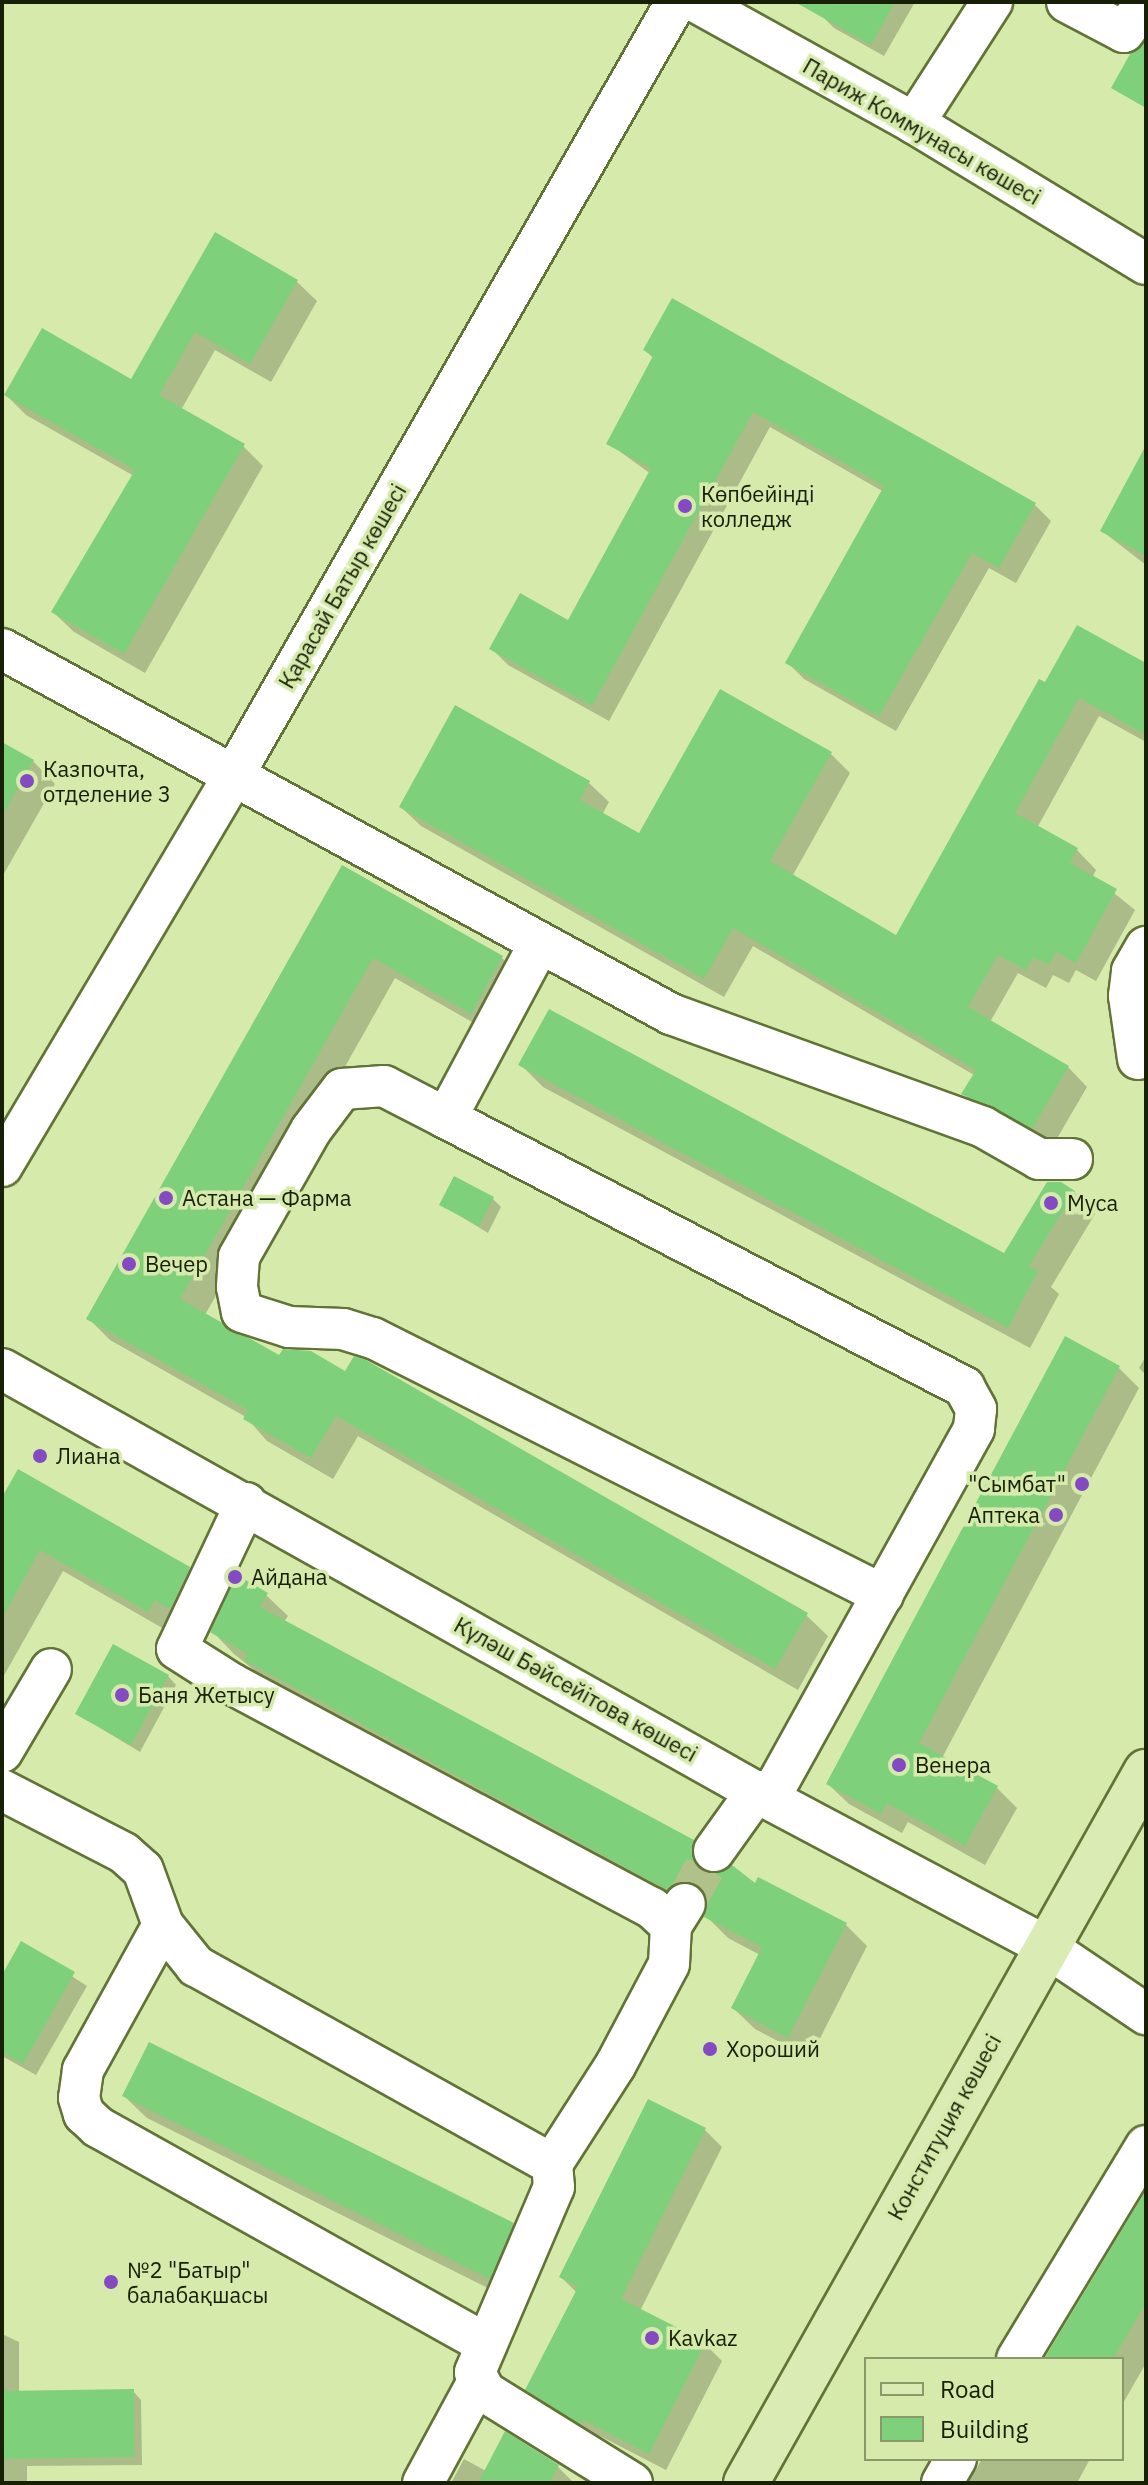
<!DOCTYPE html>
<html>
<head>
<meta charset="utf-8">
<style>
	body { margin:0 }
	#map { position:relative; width:1148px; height:2485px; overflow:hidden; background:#d6ebab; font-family:"IBM Plex Sans",sans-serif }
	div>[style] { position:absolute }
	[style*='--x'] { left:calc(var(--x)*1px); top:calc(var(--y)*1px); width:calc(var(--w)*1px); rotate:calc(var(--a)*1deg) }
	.shadow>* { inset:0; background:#0003 }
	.building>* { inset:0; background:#7fd07b }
	.minor-tunnel>* { height:40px; margin-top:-20px; transform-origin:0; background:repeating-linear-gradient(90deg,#b0c28a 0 40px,transparent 0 60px) }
	.roads { filter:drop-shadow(2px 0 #627337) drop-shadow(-2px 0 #627337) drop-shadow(0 2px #627337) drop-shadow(0 -2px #627337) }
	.minor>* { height:40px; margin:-20px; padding:0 20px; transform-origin:20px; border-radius:20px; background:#fff }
	.major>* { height:44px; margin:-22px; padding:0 22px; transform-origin:22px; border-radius:22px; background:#daecb4 }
	.dots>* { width:22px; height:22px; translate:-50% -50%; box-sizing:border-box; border:4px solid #d6ebab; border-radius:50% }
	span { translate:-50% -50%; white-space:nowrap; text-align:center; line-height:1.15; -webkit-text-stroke:7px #d6ebab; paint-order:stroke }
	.street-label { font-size:22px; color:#181f07 }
	.poi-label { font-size:22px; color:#181f07 }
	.left { translate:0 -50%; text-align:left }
	.right { translate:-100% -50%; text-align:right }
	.frame { position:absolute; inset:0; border:4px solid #181f07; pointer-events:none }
	.legend { position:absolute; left:864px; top:2357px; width:260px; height:104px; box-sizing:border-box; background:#d6ebab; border:2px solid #8a9969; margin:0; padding:10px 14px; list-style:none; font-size:24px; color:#181f07 }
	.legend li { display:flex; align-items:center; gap:16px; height:40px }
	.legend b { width:40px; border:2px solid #8a9969 }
</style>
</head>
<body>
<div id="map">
	<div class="shadow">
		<i style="clip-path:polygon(829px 2px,915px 2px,884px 56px,834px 28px,821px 15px)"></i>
		<i style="clip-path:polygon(215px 235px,296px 281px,317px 301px,271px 382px,215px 350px,181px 410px,243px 446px,263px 466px,145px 673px,74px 632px,53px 612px,134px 476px,26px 415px,6px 395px,132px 381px)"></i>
		<i style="clip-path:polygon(645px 350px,1035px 505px,1051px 521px,1016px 583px,989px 568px,896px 731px,804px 679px,788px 663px,884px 492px,770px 427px,609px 721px,508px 665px,492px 649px,569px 622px,651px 474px,608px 443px,654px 359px)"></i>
		<i style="clip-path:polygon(1146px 490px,1146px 565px,1102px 531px)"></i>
		<i style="clip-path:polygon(1146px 665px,1146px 742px,1099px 716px,1037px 828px,1077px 850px,1096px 870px,1093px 876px,1135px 910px,1096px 981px,1076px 970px,1069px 983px,1053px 975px,1046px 988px,1018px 973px,990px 1022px,1068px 1067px,1087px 1087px,1052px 1147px,983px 1113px,964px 1094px,974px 1075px,753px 946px,724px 997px,421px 826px,401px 807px,456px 708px,589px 783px,609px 802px,602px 815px,639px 836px,831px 754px,850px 773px,793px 875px,897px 937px,1046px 685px)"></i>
		<i style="clip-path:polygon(2px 744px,33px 761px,55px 784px,2px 877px)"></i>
		<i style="clip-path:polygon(343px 868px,502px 958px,524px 979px,493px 1034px,395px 978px,205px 1315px,280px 1358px,806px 1615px,828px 1636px,798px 1690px,358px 1436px,333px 1479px,267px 1441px,246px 1417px,110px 1340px,88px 1318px)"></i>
		<i style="clip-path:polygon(521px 1065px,1005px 1255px,1074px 1192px,1095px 1214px,1051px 1287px,1059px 1294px,1030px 1348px,543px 1087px)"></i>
		<i style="clip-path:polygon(493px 1199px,501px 1207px,488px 1233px,442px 1205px)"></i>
		<i style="clip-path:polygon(1066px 1339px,1119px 1368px,1139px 1388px,942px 1758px,997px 1788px,1017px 1808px,985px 1865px,908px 1822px,902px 1833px,849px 1804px,828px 1784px)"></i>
		<i style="clip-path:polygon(1146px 1356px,1146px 1375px,1139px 1368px)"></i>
		<i style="clip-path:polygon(2px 1501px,189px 1568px,212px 1591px,171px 1633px,63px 1571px,2px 1679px)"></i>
		<i style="clip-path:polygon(266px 1595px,288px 1616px,284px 1622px,693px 1842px,715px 1864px,714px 1875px,756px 1886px,846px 1925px,867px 1946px,810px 2058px,755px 2029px,733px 2008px,760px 1955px,728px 1938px,706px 1916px,707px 1902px,690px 1911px,268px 1681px,234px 1654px,213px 1632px)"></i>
		<i style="clip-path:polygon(168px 1676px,176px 1685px,140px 1752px,77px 1714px)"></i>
		<i style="clip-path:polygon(22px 1944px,87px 1986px,36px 2075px,2px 2056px,2px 1979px)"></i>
		<i style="clip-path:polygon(124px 2096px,513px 2224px,535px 2247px,512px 2300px,147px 2118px)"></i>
		<i style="clip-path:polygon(705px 2130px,722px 2147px,640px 2311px,705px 2344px,722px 2361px,666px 2470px,600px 2436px,598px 2440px,544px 2406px,527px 2389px,577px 2293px,561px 2277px)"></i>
		<i style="clip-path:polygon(1146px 2212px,1146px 2363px,1122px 2405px,1122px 2359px,1046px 2359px)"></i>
		<i style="clip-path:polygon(2px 2334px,19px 2342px,19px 2393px,133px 2391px,141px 2400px,142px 2465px,27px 2466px,27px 2483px,2px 2483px)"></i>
		<i style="clip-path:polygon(464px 2459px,486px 2471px,558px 2467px,574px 2483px,451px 2483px)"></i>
		<i style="clip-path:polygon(982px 2459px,1090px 2459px,1077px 2483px,968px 2483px)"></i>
	</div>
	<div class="building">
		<i style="clip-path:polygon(795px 2px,895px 2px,871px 45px)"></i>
		<i style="clip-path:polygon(1146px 41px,1146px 108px,1111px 88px,1130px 54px)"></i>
		<i style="clip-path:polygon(215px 232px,298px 280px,250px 364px,195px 332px,159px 395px,245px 444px,124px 654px,51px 612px,135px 470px,4px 395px,42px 328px,131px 379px)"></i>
		<i style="clip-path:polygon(672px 298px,1036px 503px,999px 568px,972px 553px,879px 716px,785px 663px,884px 486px,753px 412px,592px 706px,489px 649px,520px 593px,568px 620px,651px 468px,606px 444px,653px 356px,643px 350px)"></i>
		<i style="clip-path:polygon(1146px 445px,1146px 556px,1100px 531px)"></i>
		<i style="clip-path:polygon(1077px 625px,1146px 663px,1146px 735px,1079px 698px,1015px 813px,1078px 848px,1070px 863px,1117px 889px,1076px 963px,1056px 952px,1049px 965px,1033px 957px,1026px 970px,998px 955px,968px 1007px,1069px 1066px,1032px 1129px,961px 1094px,976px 1070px,733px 928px,704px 979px,399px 807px,455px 705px,590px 781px,580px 800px,639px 833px,720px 689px,832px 752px,770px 861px,896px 935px,1039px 679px,1045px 682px)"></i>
		<i style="clip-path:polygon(2px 742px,34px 760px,2px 816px)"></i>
		<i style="clip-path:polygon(342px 865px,503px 956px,471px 1014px,373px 958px,180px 1299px,279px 1355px,283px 1349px,311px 1351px,345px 1371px,354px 1356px,364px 1359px,808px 1613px,775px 1669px,336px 1416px,311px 1458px,243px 1419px,248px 1410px,86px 1319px)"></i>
		<i style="clip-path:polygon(549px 1009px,1004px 1253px,1047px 1182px,1061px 1182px,1075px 1191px,1029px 1266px,1038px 1271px,1008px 1328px,518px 1065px)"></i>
		<i style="clip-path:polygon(454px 1176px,494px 1197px,479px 1226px,439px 1205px)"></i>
		<i style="clip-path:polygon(1065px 1336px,1120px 1366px,919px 1743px,998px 1786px,965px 1846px,887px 1803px,881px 1814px,826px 1784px)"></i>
		<i style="clip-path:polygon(18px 1469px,190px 1567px,170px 1609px,155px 1600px,148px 1612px,40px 1550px,2px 1618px,2px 1497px)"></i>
		<i style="clip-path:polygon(237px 1575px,268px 1593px,260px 1607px,694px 1840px,693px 1860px,701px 1870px,713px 1874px,732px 1865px,755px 1883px,758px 1877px,847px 1923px,788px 2038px,731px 2008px,762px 1947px,704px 1917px,708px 1904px,698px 1885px,685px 1881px,667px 1890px,244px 1660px,247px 1654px,210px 1632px)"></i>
		<i style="clip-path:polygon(113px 1644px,169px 1675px,131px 1745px,75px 1714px)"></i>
		<i style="clip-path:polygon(21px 1941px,75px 1972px,23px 2064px,2px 2052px,2px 1975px)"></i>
		<i style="clip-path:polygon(149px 2042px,514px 2223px,490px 2279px,122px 2096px)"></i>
		<i style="clip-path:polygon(648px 2099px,706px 2128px,621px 2299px,706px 2342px,649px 2454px,583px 2420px,580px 2424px,525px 2390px,578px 2287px,559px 2277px)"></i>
		<i style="clip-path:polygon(1146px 2190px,1146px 2303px,1113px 2359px,1044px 2359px)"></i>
		<i style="clip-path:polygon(134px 2389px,134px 2457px,2px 2459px,2px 2391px)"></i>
		<i style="clip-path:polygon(505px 2431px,559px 2465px,550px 2483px,478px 2483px)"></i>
	</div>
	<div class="minor-tunnel">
		<i style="--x:685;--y:1903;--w:60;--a:-60.9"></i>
	</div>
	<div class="roads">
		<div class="minor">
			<i style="--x:696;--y:2;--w:249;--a:29"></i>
			<i style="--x:914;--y:123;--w:271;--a:31.3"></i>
			<i style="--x:1067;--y:2;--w:64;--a:27.8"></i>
			<i style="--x:1124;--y:32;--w:37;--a:-54"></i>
			<i style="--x:914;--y:123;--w:144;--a:-57.2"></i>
			<i style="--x:2;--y:649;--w:762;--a:28.62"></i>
			<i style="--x:671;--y:1014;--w:332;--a:19.9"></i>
			<i style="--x:983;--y:1127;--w:64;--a:29.7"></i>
			<i style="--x:1039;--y:1159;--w:33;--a:0"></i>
			<i style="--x:538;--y:946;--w:195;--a:118.1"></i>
			<i style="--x:446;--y:1118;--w:584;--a:27.44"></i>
			<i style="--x:964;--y:1387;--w:25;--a:61"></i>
			<i style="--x:976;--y:1409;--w:20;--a:96"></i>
			<i style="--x:974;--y:1429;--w:423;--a:119"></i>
			<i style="--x:1138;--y:1059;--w:64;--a:-98.1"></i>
			<i style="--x:1129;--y:996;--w:25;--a:-83"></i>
			<i style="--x:1132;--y:971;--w:28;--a:-60"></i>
			<i style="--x:446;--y:1118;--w:70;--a:-152.7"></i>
			<i style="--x:384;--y:1086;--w:42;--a:175.9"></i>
			<i style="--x:342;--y:1089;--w:51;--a:127.1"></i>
			<i style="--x:311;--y:1130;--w:146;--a:119.6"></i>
			<i style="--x:239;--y:1257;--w:30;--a:94"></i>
			<i style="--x:237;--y:1287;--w:25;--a:79"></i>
			<i style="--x:242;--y:1312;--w:49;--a:17.7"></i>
			<i style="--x:289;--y:1327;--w:54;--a:2.1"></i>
			<i style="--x:343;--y:1329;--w:31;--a:17"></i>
			<i style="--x:373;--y:1338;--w:571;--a:26.74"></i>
			<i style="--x:2;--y:1166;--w:451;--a:-59.3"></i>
			<i style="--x:232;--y:778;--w:894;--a:-60.22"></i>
			<i style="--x:2;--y:1369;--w:879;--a:29.28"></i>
			<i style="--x:769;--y:1799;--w:313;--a:28"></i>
			<i style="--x:1045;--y:1946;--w:122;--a:34"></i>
			<i style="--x:246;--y:1503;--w:161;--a:115.3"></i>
			<i style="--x:177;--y:1649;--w:65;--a:32.5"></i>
			<i style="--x:232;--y:1684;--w:476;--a:28.1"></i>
			<i style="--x:652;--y:1908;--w:26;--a:43"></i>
			<i style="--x:2;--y:1752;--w:96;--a:-59.4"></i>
			<i style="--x:2;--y:1790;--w:137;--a:27.3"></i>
			<i style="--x:124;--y:1853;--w:25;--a:42"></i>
			<i style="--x:143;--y:1870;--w:59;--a:70"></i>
			<i style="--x:163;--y:1925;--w:53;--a:51.2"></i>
			<i style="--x:196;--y:1966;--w:407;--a:29.1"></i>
			<i style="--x:714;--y:1851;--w:74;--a:-54.4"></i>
			<i style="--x:163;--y:1925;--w:166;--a:118.9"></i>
			<i style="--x:83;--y:2070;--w:28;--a:98"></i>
			<i style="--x:79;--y:2098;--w:17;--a:73"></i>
			<i style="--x:84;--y:2114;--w:19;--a:43"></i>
			<i style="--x:98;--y:2127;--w:445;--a:29.2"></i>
			<i style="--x:1017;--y:2359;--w:249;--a:-58.8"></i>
			<i style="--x:423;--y:2483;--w:114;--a:-61.6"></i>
			<i style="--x:632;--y:2483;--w:173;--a:-148.2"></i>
			<i style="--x:485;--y:2392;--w:22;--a:-117"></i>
			<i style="--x:475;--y:2372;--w:201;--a:-66.9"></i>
			<i style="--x:554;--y:2187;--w:23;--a:-95"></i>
			<i style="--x:552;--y:2164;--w:117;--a:-57.3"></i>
			<i style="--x:615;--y:2066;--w:115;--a:-62.1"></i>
			<i style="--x:669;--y:1964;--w:38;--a:-87"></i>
			<i style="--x:671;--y:1926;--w:26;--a:-58"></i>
			<i style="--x:942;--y:2483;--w:28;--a:-60"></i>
		</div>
		<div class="major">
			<i style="--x:746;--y:2483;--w:816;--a:-60.64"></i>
		</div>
	</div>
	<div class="dots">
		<i style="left:685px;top:506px;background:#834ac1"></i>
		<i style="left:27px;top:781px;background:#834ac1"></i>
		<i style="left:166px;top:1198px;background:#834ac1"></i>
		<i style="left:1051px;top:1203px;background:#834ac1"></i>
		<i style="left:129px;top:1264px;background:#834ac1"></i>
		<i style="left:40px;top:1456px;background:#834ac1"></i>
		<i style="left:1082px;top:1484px;background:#834ac1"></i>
		<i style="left:1056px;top:1515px;background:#834ac1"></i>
		<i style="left:235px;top:1577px;background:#834ac1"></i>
		<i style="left:122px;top:1695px;background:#834ac1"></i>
		<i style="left:899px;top:1765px;background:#834ac1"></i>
		<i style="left:710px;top:2049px;background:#834ac1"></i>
		<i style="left:111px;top:2282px;background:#834ac1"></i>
		<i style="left:652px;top:2338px;background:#834ac1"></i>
	</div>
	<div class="street-label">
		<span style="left:922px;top:131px;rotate:30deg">Париж Коммунасы көшесі</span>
		<span style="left:342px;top:586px;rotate:-60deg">Қарасай Батыр көшесі</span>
		<span style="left:576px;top:1689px;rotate:29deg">Күләш Бәйсейітова көшесі</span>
		<span style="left:944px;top:2127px;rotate:-61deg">Конституция көшесі</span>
	</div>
	<div class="poi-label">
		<span class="left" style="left:701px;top:506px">Көпбейінді<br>колледж</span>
		<span class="left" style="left:43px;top:781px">Казпочта,<br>отделение 3</span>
		<span class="left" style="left:182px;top:1198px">Астана — Фарма</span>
		<span class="left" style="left:1067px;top:1203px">Муса</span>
		<span class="left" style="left:145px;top:1264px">Вечер</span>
		<span class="left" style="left:56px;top:1456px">Лиана</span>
		<span class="right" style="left:1066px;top:1484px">"Сымбат"</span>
		<span class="right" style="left:1040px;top:1515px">Аптека</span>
		<span class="left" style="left:251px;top:1577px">Айдана</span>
		<span class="left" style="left:138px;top:1695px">Баня Жетысу</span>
		<span class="left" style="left:915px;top:1765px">Венера</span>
		<span class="left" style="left:726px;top:2049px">Хороший</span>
		<span class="left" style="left:127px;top:2282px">№2 "Батыр"<br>балабақшасы</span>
		<span class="left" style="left:668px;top:2338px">Kavkaz</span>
	</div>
	<div class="frame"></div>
	<ul class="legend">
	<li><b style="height:10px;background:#daecb4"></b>Road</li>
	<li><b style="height:22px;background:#7fd07b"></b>Building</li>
	</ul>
</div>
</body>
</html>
